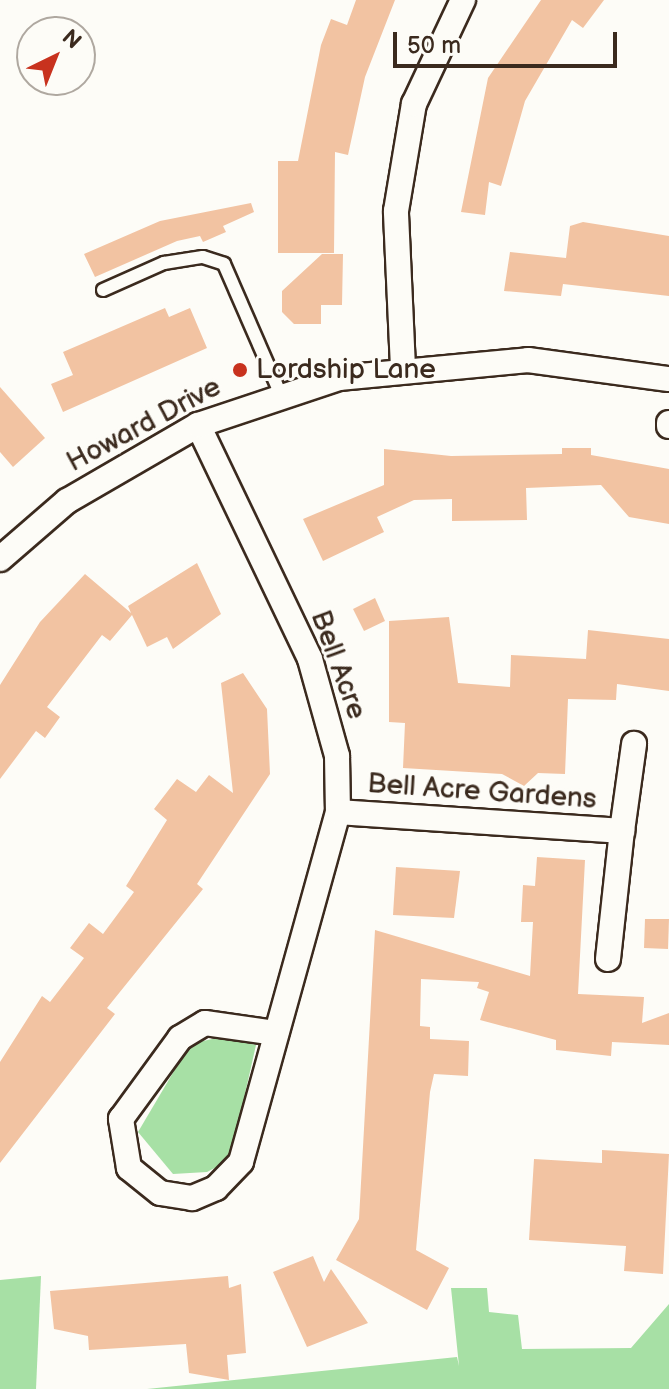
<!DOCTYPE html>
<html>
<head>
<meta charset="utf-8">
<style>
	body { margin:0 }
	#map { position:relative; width:669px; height:1389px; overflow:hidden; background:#fdfcf7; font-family:"Balsamiq Sans",sans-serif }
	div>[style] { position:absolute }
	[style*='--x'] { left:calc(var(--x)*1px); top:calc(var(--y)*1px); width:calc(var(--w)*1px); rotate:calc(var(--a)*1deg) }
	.green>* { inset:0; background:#a7e0a5 }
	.building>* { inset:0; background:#f2c3a2 }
	.roads { filter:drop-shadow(2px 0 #3b2a1e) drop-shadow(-2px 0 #3b2a1e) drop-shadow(0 2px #3b2a1e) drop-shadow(0 -2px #3b2a1e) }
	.service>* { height:12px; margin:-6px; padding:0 6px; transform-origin:6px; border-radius:6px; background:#fdfcf7 }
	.minor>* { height:24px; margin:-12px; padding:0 12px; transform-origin:12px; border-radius:12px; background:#fdfcf7 }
	.dots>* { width:22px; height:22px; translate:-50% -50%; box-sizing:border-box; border:4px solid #fdfcf7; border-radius:50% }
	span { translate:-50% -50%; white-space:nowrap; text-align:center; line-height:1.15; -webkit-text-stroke:6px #fdfcf7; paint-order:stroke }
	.poi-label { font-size:28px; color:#3b2a1e }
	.left { translate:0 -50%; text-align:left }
	.street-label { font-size:28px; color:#3b2a1e }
	.north { position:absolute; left:16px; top:16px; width:80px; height:80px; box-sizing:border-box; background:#fdfcf7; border:2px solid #afa8a0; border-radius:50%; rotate:43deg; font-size:22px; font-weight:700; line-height:32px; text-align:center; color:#3b2a1e }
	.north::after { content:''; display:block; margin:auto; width:28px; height:36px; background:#c8321e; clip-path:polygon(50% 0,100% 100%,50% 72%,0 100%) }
	.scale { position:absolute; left:393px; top:32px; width:224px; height:36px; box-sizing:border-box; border:4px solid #3b2a1e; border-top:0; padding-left:10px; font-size:24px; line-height:28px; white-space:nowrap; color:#3b2a1e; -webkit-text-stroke:6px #fdfcf7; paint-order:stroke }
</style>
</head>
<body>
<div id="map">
	<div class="green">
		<i style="clip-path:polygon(221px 1037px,256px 1045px,230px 1160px,207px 1172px,173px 1174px,138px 1132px,190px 1044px)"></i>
		<i style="clip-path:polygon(41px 1276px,36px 1389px,0 1389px,0 1280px)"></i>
		<i style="clip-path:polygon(451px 1288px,487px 1288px,489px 1312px,518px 1315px,522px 1349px,631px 1348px,669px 1304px,669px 1389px,147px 1389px,457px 1357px,459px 1366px)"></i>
	</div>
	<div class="building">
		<i style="clip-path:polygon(356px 0,395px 0,365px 77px,348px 155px,335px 152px,334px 253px,278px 253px,278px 161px,298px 161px,321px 45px,331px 19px,347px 25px)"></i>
		<i style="clip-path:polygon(541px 0,604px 0,583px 28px,572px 20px,525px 101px,501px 186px,489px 182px,485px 215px,461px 212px,488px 78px)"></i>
		<i style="clip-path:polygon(251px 203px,254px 212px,223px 226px,226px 232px,203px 242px,200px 236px,177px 241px,95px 277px,84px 254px,160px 221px)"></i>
		<i style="clip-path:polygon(583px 222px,669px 236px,669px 296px,563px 284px,561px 296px,504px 291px,510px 252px,566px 258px,570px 226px)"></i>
		<i style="clip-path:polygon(322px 254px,343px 254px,342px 305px,321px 305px,321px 324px,294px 324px,282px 312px,282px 291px)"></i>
		<i style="clip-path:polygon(165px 308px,169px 317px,190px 308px,207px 348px,63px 412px,51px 384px,73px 375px,63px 352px)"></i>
		<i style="clip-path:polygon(0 387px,45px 438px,13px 467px,0 452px)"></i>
		<i style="clip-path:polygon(562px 448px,591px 448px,591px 455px,669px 469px,669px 524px,629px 517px,601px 485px,526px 488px,527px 520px,452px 521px,452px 499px,414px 500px,377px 517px,384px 532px,323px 561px,303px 519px,384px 485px,384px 449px,451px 456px,562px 454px)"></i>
		<i style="clip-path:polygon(197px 563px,221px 614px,173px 649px,167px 637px,147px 647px,132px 615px,110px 641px,102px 635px,47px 707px,60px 717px,45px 738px,36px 731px,0 779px,0 685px,40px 622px,85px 574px,131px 613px,128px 606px)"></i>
		<i style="clip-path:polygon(375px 598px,385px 621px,364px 631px,353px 609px)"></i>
		<i style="clip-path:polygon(449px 617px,458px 683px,510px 687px,511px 655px,586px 659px,588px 630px,669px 639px,669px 691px,617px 684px,616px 700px,568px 699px,565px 774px,538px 773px,524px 786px,502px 774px,403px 768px,405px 723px,389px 722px,389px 621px)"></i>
		<i style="clip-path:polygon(243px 673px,267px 709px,270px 774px,197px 884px,203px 889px,107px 1008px,115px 1014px,0 1163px,0 1062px,42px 996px,50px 1002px,84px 958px,70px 948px,89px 923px,103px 934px,134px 892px,126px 886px,167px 820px,154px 809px,177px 779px,196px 792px,209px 775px,233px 793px,221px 683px)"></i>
		<i style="clip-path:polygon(537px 857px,585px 860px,578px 994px,644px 997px,642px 1023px,669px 1013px,669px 1045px,612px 1042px,611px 1056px,556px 1050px,556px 1040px,480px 1020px,489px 992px,477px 988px,479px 982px,421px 979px,420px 1026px,430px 1027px,430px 1039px,469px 1041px,468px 1076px,434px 1074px,430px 1092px,416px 1250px,449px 1268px,427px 1310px,336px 1260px,359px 1219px,375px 930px,530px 976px,533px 922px,521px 922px,523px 885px,535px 886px)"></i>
		<i style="clip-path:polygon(396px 867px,460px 871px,454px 918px,393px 915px)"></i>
		<i style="clip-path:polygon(645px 919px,669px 919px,668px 949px,644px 948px)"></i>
		<i style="clip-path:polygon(602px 1150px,669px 1154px,663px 1274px,624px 1271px,626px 1246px,529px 1240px,534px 1159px,602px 1163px)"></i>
		<i style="clip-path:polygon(313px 1256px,324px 1282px,331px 1269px,368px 1323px,307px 1347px,273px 1272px)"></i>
		<i style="clip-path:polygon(228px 1276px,229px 1288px,241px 1284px,246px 1353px,227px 1355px,229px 1380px,189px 1373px,186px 1344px,89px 1350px,88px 1336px,54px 1329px,50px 1291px)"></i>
	</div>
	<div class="roads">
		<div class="service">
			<i style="--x:103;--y:290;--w:67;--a:-23.9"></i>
			<i style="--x:164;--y:263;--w:39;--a:-9"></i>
			<i style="--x:203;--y:257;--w:22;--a:18"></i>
			<i style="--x:224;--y:264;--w:143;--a:66.5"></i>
		</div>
		<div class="minor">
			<i style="--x:403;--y:368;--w:157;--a:-92.6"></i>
			<i style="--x:396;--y:211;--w:109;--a:-80.5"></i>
			<i style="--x:414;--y:104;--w:115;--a:-64.8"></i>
			<i style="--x:669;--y:423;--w:3;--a:90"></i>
			<i style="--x:198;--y:425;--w:259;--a:64.4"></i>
			<i style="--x:310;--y:659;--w:101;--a:74.4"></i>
			<i style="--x:337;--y:756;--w:56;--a:89"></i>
			<i style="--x:338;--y:812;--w:363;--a:105.5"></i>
			<i style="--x:241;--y:1162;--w:36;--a:134"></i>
			<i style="--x:216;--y:1188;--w:26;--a:157"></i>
			<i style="--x:192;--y:1198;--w:32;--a:-171"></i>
			<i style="--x:160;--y:1193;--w:40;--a:-141"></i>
			<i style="--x:129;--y:1168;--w:50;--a:-99.3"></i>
			<i style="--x:121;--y:1119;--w:100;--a:-53.9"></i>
			<i style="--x:180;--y:1038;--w:29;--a:-31"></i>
			<i style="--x:205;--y:1023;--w:72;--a:8"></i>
			<i style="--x:0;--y:559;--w:89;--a:-40.9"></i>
			<i style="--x:67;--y:501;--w:151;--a:-30.1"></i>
			<i style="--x:198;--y:425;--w:149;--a:-18.4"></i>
			<i style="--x:339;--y:378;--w:190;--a:-5.4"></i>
			<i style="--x:528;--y:360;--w:142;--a:7.7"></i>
			<i style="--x:338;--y:812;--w:285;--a:3.8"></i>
			<i style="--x:622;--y:831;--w:88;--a:-82.1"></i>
			<i style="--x:608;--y:959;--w:129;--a:-83.8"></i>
		</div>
	</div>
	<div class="dots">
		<i style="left:240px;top:370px;background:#c8321e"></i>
	</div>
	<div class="poi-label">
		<span class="left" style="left:256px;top:370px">Lordship Lane</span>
	</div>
	<div class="street-label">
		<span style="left:144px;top:425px;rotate:-28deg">Howard Drive</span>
		<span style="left:338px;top:665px;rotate:70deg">Bell Acre</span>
		<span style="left:482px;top:792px;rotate:4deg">Bell Acre Gardens</span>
	</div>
	<div class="north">N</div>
	<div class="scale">50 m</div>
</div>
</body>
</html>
